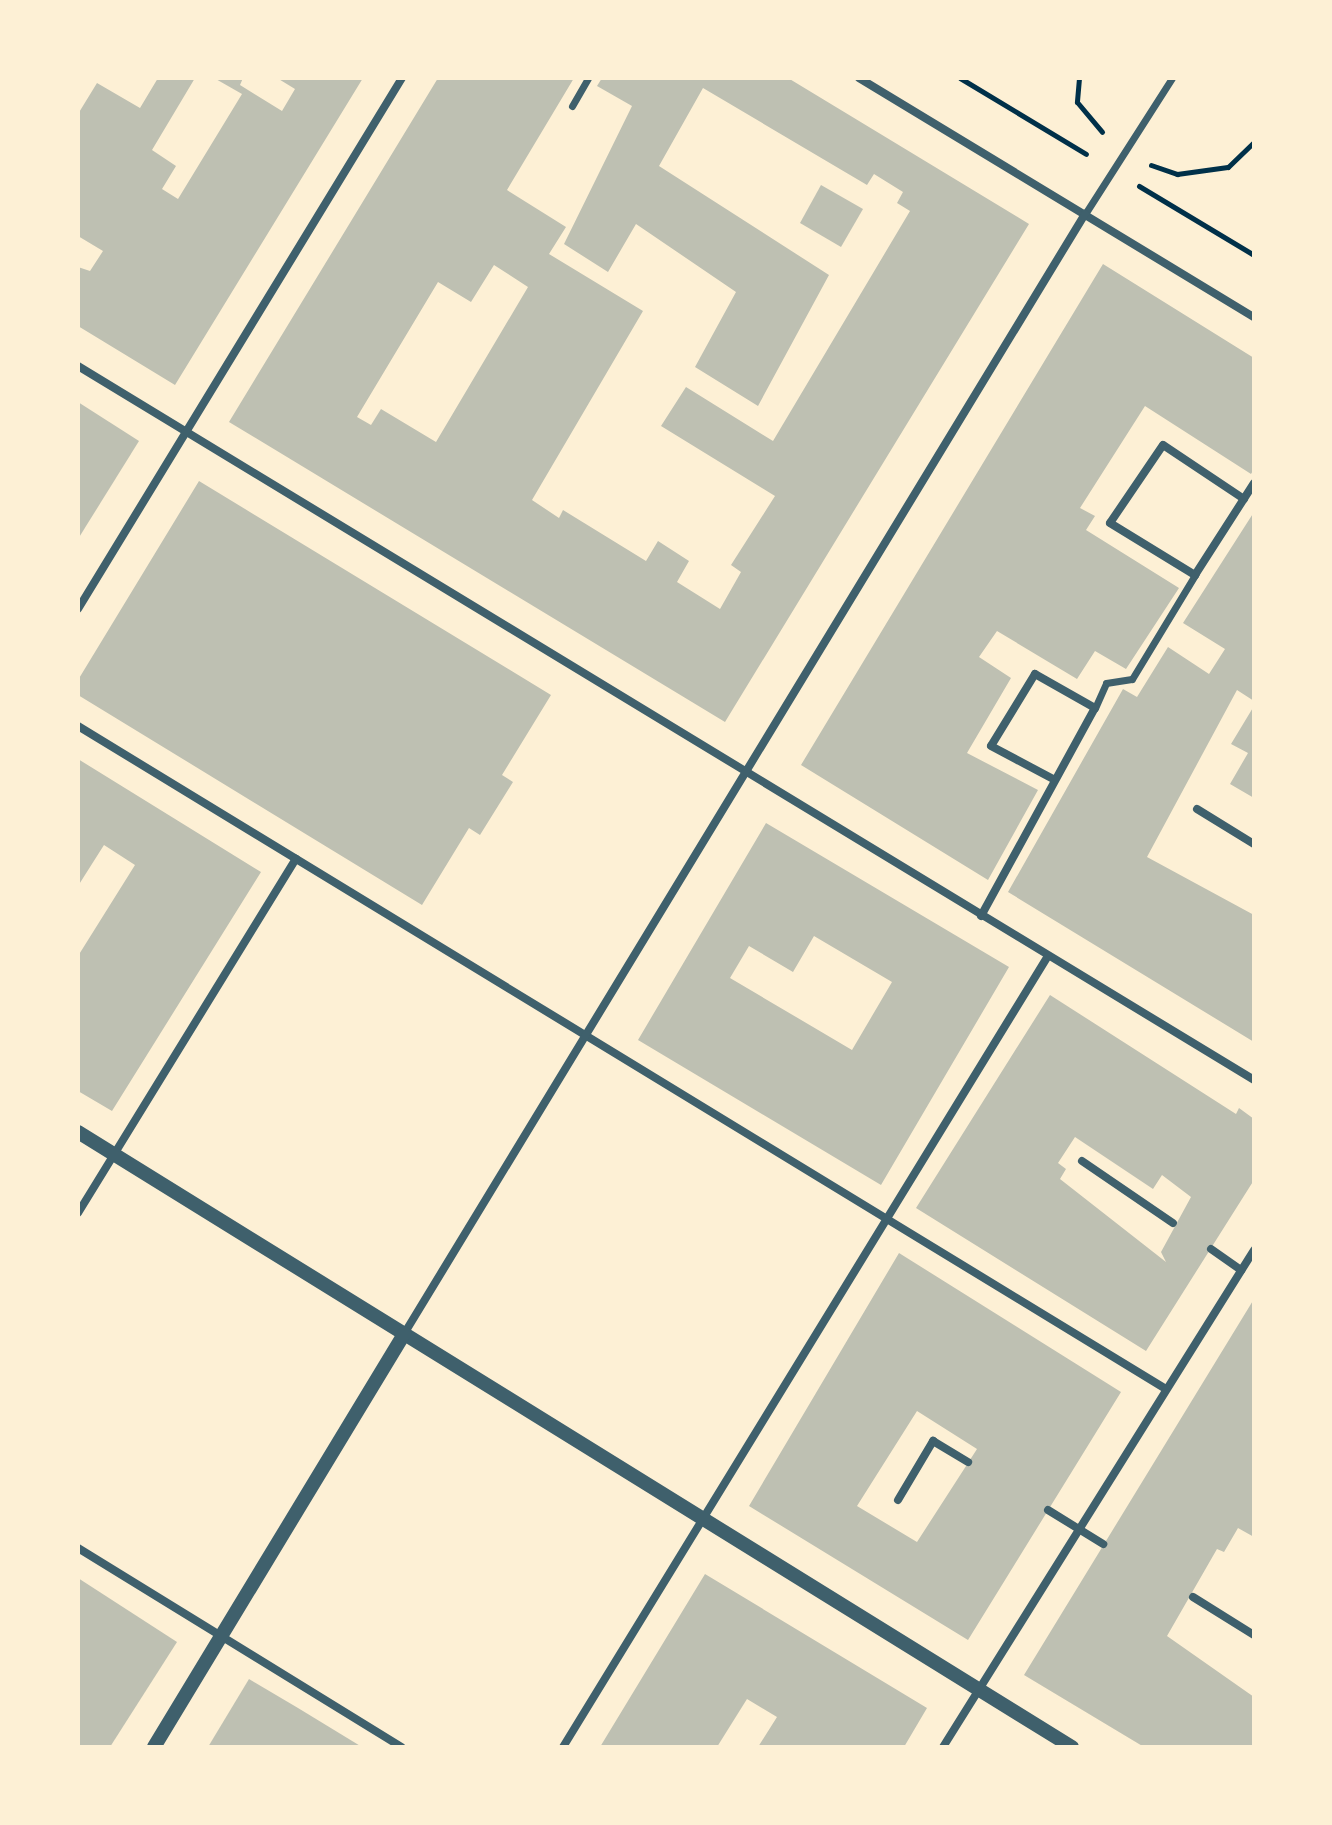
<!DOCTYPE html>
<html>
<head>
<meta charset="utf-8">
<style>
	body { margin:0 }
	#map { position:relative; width:1332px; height:1825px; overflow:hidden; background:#fdf0d5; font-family:Helvetica,sans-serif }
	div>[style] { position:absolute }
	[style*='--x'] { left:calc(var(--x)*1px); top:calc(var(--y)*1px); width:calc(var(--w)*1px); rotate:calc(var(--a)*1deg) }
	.building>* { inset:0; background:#bec0b2 }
	.path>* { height:5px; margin:-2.5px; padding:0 2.5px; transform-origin:2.5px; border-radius:2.5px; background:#003049 }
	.pedestrian>* { height:7px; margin:-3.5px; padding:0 3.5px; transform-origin:3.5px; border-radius:3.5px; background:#3f606c }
	.minor>* { height:8px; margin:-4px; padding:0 4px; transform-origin:4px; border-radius:4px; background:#3f606c }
	.tertiary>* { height:14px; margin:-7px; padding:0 7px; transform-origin:7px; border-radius:7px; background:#3f606c }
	span { translate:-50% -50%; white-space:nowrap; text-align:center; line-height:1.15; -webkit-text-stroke:7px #fdf0d5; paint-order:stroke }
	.frame { position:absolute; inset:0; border:80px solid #fdf0d5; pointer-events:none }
</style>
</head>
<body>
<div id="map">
	<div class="building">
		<i style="clip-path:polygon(158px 78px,195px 78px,152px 150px,176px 166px,162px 189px,178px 199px,242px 94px,214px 78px,243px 78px,240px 85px,282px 111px,295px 89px,277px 78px,363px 78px,175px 385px,78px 326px,78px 267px,90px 271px,103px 251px,78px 236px,78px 114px,97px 83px,140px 108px)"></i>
		<i style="clip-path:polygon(evenodd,438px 78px,574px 78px,507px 190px,566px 227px,549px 254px,643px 311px,532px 500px,559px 518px,563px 510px,646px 561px,658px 541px,689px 561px,677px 582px,720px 609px,741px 572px,731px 565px,775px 496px,661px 426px,686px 387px,773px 441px,910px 211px,897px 203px,903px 192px,874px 174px,867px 185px,703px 88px,659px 166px,829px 275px,758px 406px,695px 367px,736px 292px,636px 224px,608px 272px,564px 244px,632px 106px,597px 86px,602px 78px,788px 78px,1029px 224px,725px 722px,229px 422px,438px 78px,494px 265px,528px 287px,436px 442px,381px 409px,371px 425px,357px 417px,438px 282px,471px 302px,494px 265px)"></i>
		<i style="clip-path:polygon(821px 185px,863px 209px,841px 247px,800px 223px)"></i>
		<i style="clip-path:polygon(1103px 264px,1254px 358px,1254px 469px,1251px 474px,1145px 406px,1080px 508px,1095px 516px,1086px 530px,1179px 588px,1126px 669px,1095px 651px,1077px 679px,997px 631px,979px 657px,1011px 678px,967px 753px,1038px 790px,988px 880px,801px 765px)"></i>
		<i style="clip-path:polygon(78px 402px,139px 441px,78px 539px)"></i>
		<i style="clip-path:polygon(199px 481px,551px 695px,502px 775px,513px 782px,480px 835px,469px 828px,422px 905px,78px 695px,78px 680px)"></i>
		<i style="clip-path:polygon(1254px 512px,1254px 701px,1237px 690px,1147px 857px,1254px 915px,1254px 1042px,1008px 892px,1123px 689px,1137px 697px,1168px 647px,1209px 674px,1225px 649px,1183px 623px)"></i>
		<i style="clip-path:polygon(1254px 706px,1254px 798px,1230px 784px,1248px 753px,1231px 744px)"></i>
		<i style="clip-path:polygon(78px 759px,261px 872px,112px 1111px,78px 1091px,78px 956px,135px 865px,104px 845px,78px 886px)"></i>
		<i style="clip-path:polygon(evenodd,766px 823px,1009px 967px,881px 1185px,638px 1040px,766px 823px,814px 936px,892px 982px,852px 1050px,730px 978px,749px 946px,793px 972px,814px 936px)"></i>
		<i style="clip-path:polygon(evenodd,1050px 995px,1236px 1114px,1239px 1108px,1254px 1119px,1254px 1180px,1146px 1351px,916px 1208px,1050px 995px,1075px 1137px,1153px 1189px,1162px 1175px,1191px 1197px,1161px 1252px,1166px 1262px,1060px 1179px,1066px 1169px,1058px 1163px,1075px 1137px)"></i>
		<i style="clip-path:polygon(evenodd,899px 1253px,1121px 1392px,968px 1640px,749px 1506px,899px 1253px,917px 1411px,977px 1449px,917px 1542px,857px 1506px,917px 1411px)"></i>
		<i style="clip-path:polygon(1254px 1299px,1254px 1537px,1238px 1528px,1224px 1552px,1217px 1549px,1167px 1636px,1254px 1697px,1254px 1747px,1144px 1747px,1024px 1675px)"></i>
		<i style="clip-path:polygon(705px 1574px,927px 1708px,904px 1747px,758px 1747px,777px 1717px,747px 1699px,717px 1747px,600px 1747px)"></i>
		<i style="clip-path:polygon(78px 1578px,177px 1642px,110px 1747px,78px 1747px)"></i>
		<i style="clip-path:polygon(249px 1679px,298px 1708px,362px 1747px,208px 1747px)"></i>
	</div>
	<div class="path">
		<i style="--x:960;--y:78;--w:147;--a:31.1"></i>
		<i style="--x:1079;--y:78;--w:24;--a:95"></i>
		<i style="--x:1077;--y:102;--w:39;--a:50"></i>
		<i style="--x:1151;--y:165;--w:28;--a:19"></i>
		<i style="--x:1177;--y:174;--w:51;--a:-7.8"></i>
		<i style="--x:1228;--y:167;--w:36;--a:-44"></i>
		<i style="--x:1139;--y:186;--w:134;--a:31"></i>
	</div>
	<div class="pedestrian">
		<i style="--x:572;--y:106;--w:32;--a:-60"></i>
		<i style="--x:1085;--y:214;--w:161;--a:-57.4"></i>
		<i style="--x:1095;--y:708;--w:27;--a:-66"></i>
		<i style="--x:1106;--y:683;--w:26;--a:-9"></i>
		<i style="--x:1132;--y:679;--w:122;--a:-58.8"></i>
	</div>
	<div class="minor">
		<i style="--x:859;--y:78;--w:462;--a:31.2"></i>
		<i style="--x:78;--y:366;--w:1376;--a:31.26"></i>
		<i style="--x:1244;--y:499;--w:97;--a:-146.3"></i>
		<i style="--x:1163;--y:445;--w:94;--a:124.2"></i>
		<i style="--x:1110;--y:523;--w:100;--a:31.5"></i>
		<i style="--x:1195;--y:575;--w:109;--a:-57.3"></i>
		<i style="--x:78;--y:609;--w:622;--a:-58.61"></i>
		<i style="--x:78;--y:726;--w:1274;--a:31.36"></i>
		<i style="--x:1197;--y:809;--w:67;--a:31.6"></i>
		<i style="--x:981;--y:916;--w:237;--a:-61.3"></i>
		<i style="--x:1095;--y:708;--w:69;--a:-150.5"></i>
		<i style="--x:1035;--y:674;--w:84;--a:121.4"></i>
		<i style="--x:991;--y:746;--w:72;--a:28"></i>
		<i style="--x:1082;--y:1161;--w:110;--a:34.3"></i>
		<i style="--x:78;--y:1213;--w:416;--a:-58.4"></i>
		<i style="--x:1211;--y:1249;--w:37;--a:35"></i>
		<i style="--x:404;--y:1334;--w:1311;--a:-58.7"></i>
		<i style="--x:898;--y:1500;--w:69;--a:-59.3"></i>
		<i style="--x:933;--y:1441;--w:41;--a:31"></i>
		<i style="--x:1048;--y:1510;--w:65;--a:31.7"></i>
		<i style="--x:78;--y:1548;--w:380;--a:31.6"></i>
		<i style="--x:1193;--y:1597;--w:72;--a:31.9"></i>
		<i style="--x:563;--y:1747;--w:928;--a:-58.49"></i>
		<i style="--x:943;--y:1747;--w:586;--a:-57.96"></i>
	</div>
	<div class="tertiary">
		<i style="--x:78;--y:1132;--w:1169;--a:31.75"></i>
		<i style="--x:154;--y:1747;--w:483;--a:-58.8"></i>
	</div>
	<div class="frame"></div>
</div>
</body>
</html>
